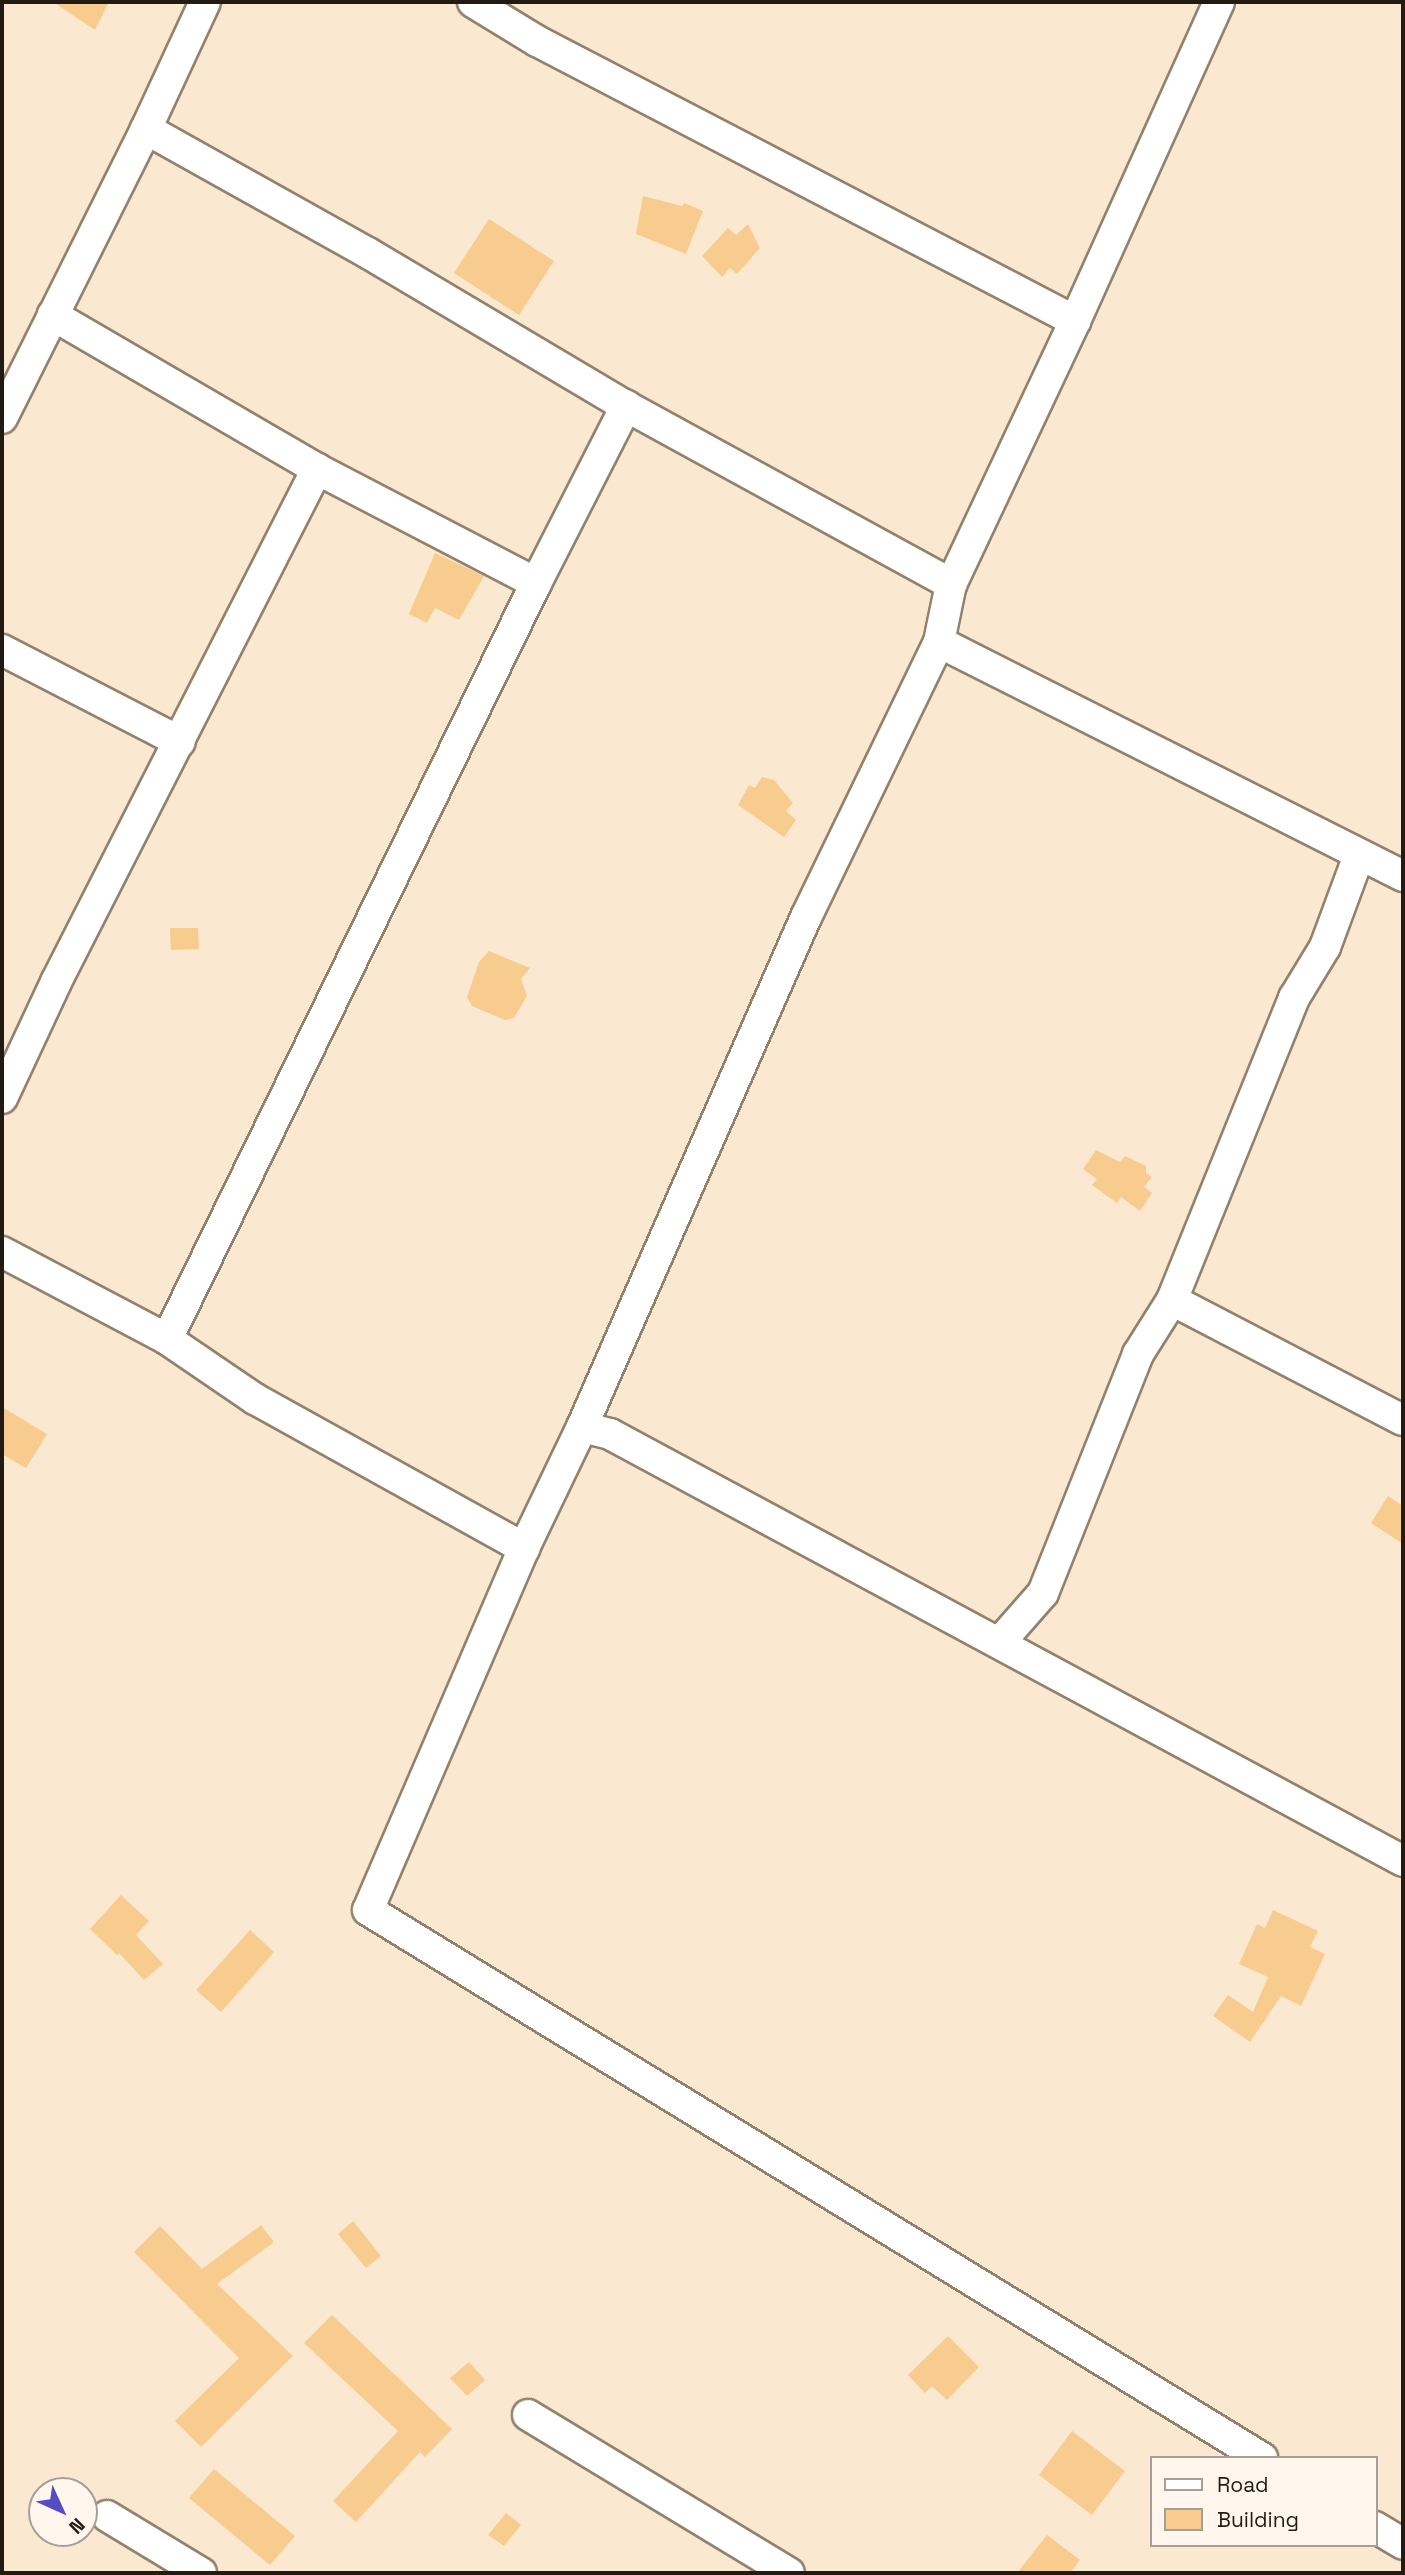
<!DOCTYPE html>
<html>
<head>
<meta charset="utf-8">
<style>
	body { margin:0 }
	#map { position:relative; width:1405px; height:2575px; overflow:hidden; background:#fae8d1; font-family:"Space Grotesk",sans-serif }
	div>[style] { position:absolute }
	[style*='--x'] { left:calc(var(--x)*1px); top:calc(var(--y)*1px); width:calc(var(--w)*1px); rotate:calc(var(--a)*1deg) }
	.building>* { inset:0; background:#f8cb8f }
	.roads { filter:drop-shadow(2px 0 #92826c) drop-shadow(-2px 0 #92826c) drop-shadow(0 2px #92826c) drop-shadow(0 -2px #92826c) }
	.minor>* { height:30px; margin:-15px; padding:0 15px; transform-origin:15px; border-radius:15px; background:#fff }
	span { translate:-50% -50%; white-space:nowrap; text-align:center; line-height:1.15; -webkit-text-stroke:5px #fff7ee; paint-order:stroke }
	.frame { position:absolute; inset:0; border:4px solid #211b13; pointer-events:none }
	.legend { position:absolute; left:1150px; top:2456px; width:228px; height:91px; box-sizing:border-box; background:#fff7ee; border:2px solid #a69f96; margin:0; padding:9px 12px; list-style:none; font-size:21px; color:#211b13 }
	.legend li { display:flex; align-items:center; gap:14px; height:35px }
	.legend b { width:35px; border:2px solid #a69f96 }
	.north { position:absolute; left:28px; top:2477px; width:70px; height:70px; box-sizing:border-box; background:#fff7ee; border:2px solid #a69f96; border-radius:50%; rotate:135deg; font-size:19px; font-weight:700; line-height:28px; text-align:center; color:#211b13 }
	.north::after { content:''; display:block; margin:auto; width:24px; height:32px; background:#554dc4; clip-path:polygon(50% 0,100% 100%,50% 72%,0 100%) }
</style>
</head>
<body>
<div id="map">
	<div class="building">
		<i style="clip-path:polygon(53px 2px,109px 2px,95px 30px)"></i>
		<i style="clip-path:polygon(643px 196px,682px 206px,684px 203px,703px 211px,686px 254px,636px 234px)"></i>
		<i style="clip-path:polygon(489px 219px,554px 261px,519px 315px,454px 273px)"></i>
		<i style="clip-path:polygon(748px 224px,760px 248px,737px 274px,730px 268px,722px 277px,702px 256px,728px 228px,736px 235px)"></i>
		<i style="clip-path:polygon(435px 553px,484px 576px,459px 620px,435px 608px,427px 623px,409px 614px)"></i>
		<i style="clip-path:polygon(762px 777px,774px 780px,793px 803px,786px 811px,796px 820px,784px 837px,738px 805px,749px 785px,755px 788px)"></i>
		<i style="clip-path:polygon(170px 928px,198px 928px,199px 949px,171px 950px)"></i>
		<i style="clip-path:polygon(489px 951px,530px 968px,521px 979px,527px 996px,514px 1018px,505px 1020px,472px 1006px,467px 997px,479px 962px)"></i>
		<i style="clip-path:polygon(1096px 1150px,1120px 1162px,1125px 1156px,1146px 1166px,1146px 1173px,1152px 1177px,1144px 1187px,1152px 1193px,1140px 1211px,1121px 1197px,1117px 1203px,1092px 1185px,1097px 1179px,1083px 1169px)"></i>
		<i style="clip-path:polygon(2px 1407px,47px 1434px,26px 1468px,2px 1454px)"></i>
		<i style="clip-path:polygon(1388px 1496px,1403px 1506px,1403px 1544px,1371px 1523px)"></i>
		<i style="clip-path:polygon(121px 1895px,149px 1921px,136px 1935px,163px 1964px,144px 1980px,119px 1953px,117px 1955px,90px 1929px)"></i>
		<i style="clip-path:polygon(1273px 1910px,1318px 1931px,1310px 1947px,1325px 1954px,1301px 2006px,1281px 1996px,1250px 2042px,1213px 2016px,1228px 1995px,1253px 2012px,1268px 1977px,1239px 1964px,1257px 1924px,1265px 1928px)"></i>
		<i style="clip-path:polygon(250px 1930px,274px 1952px,221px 2012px,196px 1990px)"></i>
		<i style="clip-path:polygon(353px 2221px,381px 2256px,366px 2268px,338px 2234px)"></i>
		<i style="clip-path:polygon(261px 2225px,274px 2242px,217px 2284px,293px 2356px,201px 2447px,175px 2421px,239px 2358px,134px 2252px,160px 2226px,202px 2269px)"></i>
		<i style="clip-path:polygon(332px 2315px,452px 2429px,425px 2457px,420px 2452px,356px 2522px,333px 2501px,398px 2431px,304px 2343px)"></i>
		<i style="clip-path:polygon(948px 2336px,979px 2367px,947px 2400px,932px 2386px,925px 2393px,908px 2375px)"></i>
		<i style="clip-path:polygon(469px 2362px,485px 2380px,467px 2396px,450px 2378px)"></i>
		<i style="clip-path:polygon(1072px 2431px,1125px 2471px,1092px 2515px,1039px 2475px)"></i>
		<i style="clip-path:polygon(214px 2469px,295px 2536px,270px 2565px,189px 2498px)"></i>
		<i style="clip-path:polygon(506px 2513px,521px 2525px,504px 2546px,488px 2535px)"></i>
		<i style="clip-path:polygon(1047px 2535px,1080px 2560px,1070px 2573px,1017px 2573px)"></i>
	</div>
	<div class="roads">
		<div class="minor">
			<i style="--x:473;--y:2;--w:75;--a:31.4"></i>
			<i style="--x:537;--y:41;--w:607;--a:27.49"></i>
			<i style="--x:1219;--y:2;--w:350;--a:114.3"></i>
			<i style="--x:1075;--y:321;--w:291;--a:115.2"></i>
			<i style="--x:951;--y:584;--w:59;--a:101.7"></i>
			<i style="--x:939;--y:642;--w:305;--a:115.8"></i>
			<i style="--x:806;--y:917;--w:557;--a:113.71"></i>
			<i style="--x:582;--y:1427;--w:134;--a:115.6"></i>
			<i style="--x:524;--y:1548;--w:394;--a:113.3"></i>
			<i style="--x:368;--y:1910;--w:1049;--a:31.51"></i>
			<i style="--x:146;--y:129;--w:254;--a:29.2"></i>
			<i style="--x:368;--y:253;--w:300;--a:30.7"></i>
			<i style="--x:626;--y:406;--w:371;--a:28.7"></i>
			<i style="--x:2;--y:418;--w:323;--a:-63.5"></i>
			<i style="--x:146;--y:129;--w:140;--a:-65.1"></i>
			<i style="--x:317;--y:469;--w:247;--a:27.5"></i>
			<i style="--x:939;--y:642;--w:520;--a:26.76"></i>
			<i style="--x:2;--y:650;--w:200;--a:27.3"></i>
			<i style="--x:2;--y:1098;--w:128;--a:-65"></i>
			<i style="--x:56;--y:982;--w:576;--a:-63.03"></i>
			<i style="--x:317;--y:469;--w:306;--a:-149.8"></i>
			<i style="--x:2;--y:1252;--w:187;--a:27.8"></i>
			<i style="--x:167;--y:1339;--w:107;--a:34.3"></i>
			<i style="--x:255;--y:1399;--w:308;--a:29"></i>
			<i style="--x:1172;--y:1300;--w:260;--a:27.5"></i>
			<i style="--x:167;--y:1339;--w:841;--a:-63.98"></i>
			<i style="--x:536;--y:583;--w:199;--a:-63"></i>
			<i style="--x:582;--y:1427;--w:29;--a:14"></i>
			<i style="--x:610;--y:1434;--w:901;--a:28.3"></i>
			<i style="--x:1000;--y:1642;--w:65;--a:-48.7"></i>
			<i style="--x:1043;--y:1593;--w:257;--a:-68.3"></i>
			<i style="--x:1138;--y:1354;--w:64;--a:-57.8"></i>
			<i style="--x:1172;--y:1300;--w:326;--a:-68"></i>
			<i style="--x:1294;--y:998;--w:60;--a:-58.7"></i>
			<i style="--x:1325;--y:947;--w:98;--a:-69.7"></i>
			<i style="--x:528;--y:2415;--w:305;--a:31.2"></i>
			<i style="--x:107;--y:2516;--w:110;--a:31.2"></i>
			<i style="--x:1375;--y:2527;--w:33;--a:31"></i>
		</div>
	</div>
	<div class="frame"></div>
	<ul class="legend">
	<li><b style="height:9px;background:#fff"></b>Road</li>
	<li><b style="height:19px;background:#f8cb8f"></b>Building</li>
	</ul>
	<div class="north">N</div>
</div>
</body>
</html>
